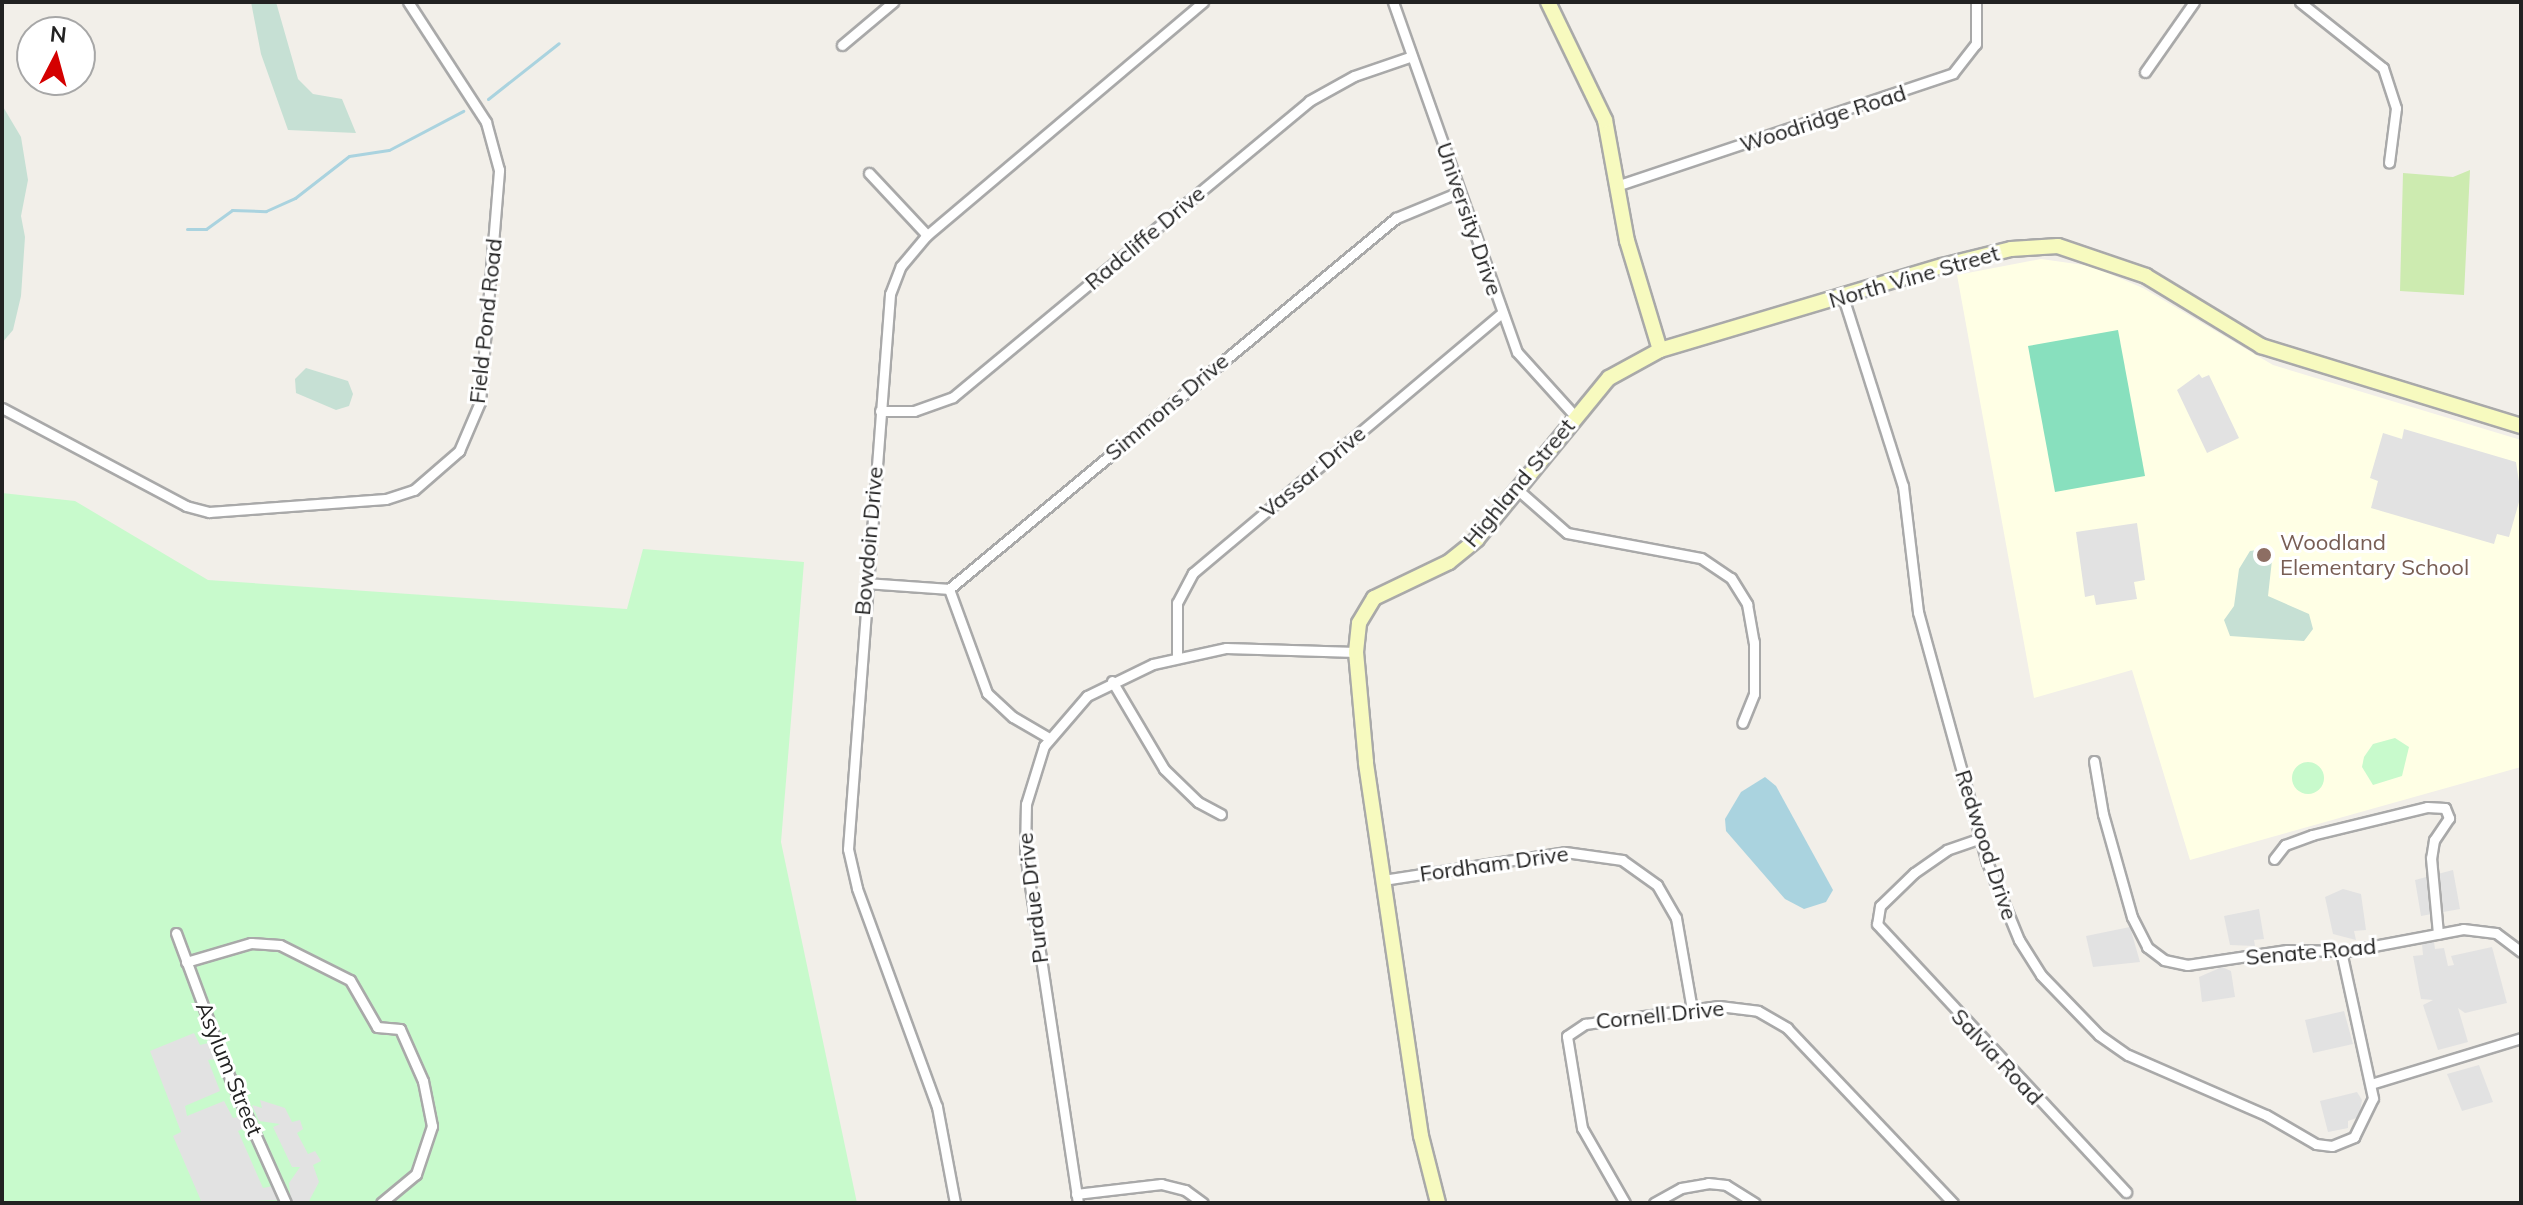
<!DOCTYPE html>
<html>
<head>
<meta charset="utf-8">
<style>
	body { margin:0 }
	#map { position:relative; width:2523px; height:1205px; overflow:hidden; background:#f2efe9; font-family:Mulish,sans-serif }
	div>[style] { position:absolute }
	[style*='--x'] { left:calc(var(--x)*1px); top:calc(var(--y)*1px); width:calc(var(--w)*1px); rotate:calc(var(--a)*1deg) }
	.education>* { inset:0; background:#ffffe5 }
	.grass>* { inset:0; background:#cdebb0 }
	.wetland>* { inset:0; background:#c6e0d4 }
	.park>* { inset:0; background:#c8facc }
	.round { border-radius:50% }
	.pitch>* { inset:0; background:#88e0be }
	.parking>* { inset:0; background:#e2e2e2 }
	.water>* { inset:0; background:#aad3df }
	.stream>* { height:3px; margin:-1.5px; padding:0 1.5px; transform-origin:1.5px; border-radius:1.5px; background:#aad3df }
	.roads { filter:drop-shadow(2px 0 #a9a9a9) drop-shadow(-2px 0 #a9a9a9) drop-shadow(0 2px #a9a9a9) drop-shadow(0 -2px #a9a9a9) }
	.street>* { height:9px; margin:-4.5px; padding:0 4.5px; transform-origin:4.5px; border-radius:4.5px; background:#fff }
	.secondary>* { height:14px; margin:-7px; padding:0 7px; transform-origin:7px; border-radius:7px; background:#f7fabf }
	.dots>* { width:22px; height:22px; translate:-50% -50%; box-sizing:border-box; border:4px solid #fff; border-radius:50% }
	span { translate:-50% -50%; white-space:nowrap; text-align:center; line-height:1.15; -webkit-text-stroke:6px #fff; paint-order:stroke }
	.street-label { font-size:22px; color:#222 }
	.education-label { font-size:22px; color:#785e54 }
	.left { translate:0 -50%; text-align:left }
	.frame { position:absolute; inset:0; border:4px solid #222; pointer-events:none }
	.north { position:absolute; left:16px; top:16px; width:80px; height:80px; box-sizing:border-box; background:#fff; border:2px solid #a7a7a7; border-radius:50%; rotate:6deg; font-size:22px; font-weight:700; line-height:32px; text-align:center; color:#222 }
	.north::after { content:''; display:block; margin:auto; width:28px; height:36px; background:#d40000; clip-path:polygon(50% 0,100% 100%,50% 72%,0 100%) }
</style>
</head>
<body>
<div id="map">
	<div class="education">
		<i style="clip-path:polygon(2041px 259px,2091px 266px,2143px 288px,2273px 365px,2521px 440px,2521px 767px,2190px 860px,2132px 670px,2034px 698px,1957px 275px)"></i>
	</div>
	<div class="grass">
		<i style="clip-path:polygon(2470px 170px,2464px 295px,2400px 291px,2403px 173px,2453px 177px)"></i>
	</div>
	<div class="wetland">
		<i style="clip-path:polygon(251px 2px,276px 2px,298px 79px,313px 94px,342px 99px,356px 133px,288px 130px,261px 54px)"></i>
		<i style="clip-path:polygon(2px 105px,21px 137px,28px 180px,21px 216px,25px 237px,21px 296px,13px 330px,2px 343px)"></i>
		<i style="clip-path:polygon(306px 368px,348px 381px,353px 394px,349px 406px,336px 410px,296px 393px,295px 379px)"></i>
		<i style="clip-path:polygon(2264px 549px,2272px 560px,2268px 596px,2309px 614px,2313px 629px,2304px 641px,2230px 636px,2224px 620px,2234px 606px,2239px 569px,2250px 551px)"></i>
	</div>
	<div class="park">
		<i style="clip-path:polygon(2px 493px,75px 501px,208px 580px,627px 609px,643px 549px,804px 562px,781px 842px,857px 1203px,2px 1203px)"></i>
		<i style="clip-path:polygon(2395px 738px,2409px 747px,2402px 776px,2373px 785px,2362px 767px,2364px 757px,2373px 744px)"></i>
		<i class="round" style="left:2292px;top:762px;width:32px;height:32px"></i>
	</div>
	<div class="pitch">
		<i style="clip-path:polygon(2118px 330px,2145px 476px,2055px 492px,2028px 346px)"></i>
	</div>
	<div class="parking">
		<i style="clip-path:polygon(2199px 374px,2202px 378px,2209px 375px,2239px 438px,2207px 453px,2177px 390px)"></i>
		<i style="clip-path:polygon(2404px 429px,2516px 462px,2521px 495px,2509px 537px,2497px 534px,2494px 544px,2371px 508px,2378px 481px,2370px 478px,2383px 433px,2402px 439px)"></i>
		<i style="clip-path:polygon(2137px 523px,2145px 580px,2134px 582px,2137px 599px,2096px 605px,2094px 595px,2085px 597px,2076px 532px)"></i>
		<i style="clip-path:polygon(2453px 870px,2460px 909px,2421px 916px,2415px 880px)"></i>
		<i style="clip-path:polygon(2343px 889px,2361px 894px,2366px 930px,2354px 931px,2356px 940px,2333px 934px,2325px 897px)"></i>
		<i style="clip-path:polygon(2259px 909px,2264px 939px,2254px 940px,2255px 946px,2230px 945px,2224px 916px)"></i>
		<i style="clip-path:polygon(2130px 927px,2140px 962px,2093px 967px,2086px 936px)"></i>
		<i style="clip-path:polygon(2434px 942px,2435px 949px,2444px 948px,2448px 966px,2454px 965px,2451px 956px,2492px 947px,2507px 1003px,2465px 1013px,2458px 1008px,2468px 1042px,2438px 1050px,2423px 1005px,2433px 1000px,2421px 999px,2413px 956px,2423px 955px,2422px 944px)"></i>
		<i style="clip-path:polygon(2222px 967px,2231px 971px,2235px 997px,2202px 1002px,2199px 977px)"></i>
		<i style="clip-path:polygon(2344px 1011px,2353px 1044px,2313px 1053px,2305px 1020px)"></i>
		<i style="clip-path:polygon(194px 1033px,200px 1045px,208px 1043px,216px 1059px,208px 1060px,220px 1091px,185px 1106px,187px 1116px,224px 1101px,233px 1118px,246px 1115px,251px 1125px,238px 1131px,263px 1188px,273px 1186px,279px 1200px,202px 1203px,173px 1136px,181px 1132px,150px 1051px)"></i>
		<i style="clip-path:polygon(2479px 1065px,2493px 1102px,2462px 1111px,2447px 1074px)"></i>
		<i style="clip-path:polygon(2357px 1092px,2362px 1100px,2359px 1117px,2348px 1121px,2348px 1128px,2328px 1132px,2320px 1101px)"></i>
		<i style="clip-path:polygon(260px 1100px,285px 1108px,292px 1122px,300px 1120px,303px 1129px,297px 1133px,308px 1154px,315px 1151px,321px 1161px,313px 1165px,319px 1182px,309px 1201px,291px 1203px,289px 1183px,300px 1167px,292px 1167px,273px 1127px,280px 1124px,259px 1121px,252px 1105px,262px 1108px)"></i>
	</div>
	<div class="water">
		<i style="clip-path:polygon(1765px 777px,1776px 786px,1833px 890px,1826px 902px,1804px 909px,1785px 899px,1726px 831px,1725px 819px,1741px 792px)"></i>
	</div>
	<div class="stream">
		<i style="--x:488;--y:99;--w:90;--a:-38.3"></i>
		<i style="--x:187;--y:229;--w:19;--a:0"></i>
		<i style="--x:206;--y:229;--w:32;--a:-36"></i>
		<i style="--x:232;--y:210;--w:34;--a:2"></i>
		<i style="--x:266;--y:211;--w:32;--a:-24"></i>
		<i style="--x:295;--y:198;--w:68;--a:-37.9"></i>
		<i style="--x:349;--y:156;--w:40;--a:-8.5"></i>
		<i style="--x:389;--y:150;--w:84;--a:-27.8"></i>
	</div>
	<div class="roads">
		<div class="street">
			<i style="--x:1393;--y:2;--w:371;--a:70.5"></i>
			<i style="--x:1517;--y:352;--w:88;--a:47.8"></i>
			<i style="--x:2300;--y:2;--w:106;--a:38.5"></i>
			<i style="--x:2383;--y:68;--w:42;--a:72"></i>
			<i style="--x:2396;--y:108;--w:55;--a:97.3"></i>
			<i style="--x:842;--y:45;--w:67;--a:-40.1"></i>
			<i style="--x:2145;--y:72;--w:85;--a:-55"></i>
			<i style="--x:869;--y:173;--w:85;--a:46.9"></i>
			<i style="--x:1616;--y:186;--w:355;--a:-18.5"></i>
			<i style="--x:1953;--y:73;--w:37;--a:-52"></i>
			<i style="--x:1976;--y:44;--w:42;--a:-90"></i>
			<i style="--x:1843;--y:297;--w:198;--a:72.4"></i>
			<i style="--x:1903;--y:486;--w:127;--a:83.2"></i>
			<i style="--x:1918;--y:612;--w:259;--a:74.6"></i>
			<i style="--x:1987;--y:862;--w:84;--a:67.7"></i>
			<i style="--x:2019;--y:940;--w:41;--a:57.8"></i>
			<i style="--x:2041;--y:975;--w:83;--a:46"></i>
			<i style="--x:2099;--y:1035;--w:35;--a:35"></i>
			<i style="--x:2128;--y:1055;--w:150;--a:23.5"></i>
			<i style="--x:2266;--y:1115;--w:58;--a:30.1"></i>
			<i style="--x:2316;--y:1144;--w:16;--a:7"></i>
			<i style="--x:2332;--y:1146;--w:24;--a:-22"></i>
			<i style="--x:2354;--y:1137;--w:43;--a:-64"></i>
			<i style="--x:2373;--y:1098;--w:150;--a:-102.3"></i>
			<i style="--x:2;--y:408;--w:208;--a:28"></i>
			<i style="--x:186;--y:506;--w:24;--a:15"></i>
			<i style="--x:209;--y:512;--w:177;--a:-4.2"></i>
			<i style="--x:386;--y:499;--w:29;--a:-18"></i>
			<i style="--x:414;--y:490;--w:60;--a:-40.9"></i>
			<i style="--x:459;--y:451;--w:53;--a:-66.8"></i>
			<i style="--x:480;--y:402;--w:233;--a:-85.3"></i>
			<i style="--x:499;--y:170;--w:50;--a:-105.2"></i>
			<i style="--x:486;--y:122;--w:143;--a:-123"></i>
			<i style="--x:880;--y:411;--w:34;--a:0"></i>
			<i style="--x:914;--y:411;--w:41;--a:-19.7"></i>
			<i style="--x:953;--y:397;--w:463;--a:-39.7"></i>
			<i style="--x:1309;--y:101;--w:51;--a:-29.1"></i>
			<i style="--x:1354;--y:76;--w:61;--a:-19"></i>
			<i style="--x:1518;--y:490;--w:65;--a:41.3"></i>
			<i style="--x:1567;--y:533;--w:136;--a:10.6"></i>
			<i style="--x:1701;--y:558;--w:36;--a:34"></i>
			<i style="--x:1731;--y:578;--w:31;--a:58"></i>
			<i style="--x:1747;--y:604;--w:39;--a:80"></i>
			<i style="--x:1754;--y:642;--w:52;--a:90"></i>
			<i style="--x:1754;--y:694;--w:31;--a:112"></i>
			<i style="--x:866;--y:583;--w:83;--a:4.1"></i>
			<i style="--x:949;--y:589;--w:581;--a:-39.69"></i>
			<i style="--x:1396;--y:218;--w:68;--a:-22.4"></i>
			<i style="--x:949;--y:589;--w:111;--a:69.9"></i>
			<i style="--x:987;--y:693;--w:35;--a:43"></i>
			<i style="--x:1013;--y:717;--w:42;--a:30.3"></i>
			<i style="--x:1177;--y:658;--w:55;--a:-90"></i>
			<i style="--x:1177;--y:603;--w:34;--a:-62"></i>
			<i style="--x:1193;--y:573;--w:404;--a:-40.1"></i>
			<i style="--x:1112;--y:681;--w:102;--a:59.4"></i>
			<i style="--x:1164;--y:769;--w:47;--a:44.1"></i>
			<i style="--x:1198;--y:802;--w:26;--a:28"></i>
			<i style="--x:2094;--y:761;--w:54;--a:80.4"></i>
			<i style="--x:2103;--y:814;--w:107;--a:74.3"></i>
			<i style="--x:2132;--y:917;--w:34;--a:63"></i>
			<i style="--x:2147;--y:947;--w:21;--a:37"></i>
			<i style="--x:2164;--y:960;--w:24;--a:12"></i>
			<i style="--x:2187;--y:965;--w:101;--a:-8.5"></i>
			<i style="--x:2287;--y:950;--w:60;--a:1"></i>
			<i style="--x:2347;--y:951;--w:118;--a:-10.7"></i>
			<i style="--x:2463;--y:929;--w:33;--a:7"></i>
			<i style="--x:2496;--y:933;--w:31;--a:37"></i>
			<i style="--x:1981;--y:838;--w:36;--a:161"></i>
			<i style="--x:1947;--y:850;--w:40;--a:145.1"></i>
			<i style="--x:1914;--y:873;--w:47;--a:135.9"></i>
			<i style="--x:1880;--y:906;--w:18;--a:99"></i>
			<i style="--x:1877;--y:924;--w:366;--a:47.1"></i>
			<i style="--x:2274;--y:859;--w:18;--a:-52"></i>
			<i style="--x:2285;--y:845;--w:29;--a:-20"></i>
			<i style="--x:2312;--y:835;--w:118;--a:-13.7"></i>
			<i style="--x:2427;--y:807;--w:18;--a:3"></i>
			<i style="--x:2445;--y:808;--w:11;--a:68"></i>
			<i style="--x:2449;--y:818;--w:27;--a:124"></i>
			<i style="--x:2434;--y:840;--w:18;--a:99"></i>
			<i style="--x:2431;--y:858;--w:76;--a:84.7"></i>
			<i style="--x:1383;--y:880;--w:184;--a:-8.7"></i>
			<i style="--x:1565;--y:852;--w:58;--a:8"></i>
			<i style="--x:1622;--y:860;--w:43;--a:35.5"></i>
			<i style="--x:1657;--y:885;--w:38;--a:60"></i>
			<i style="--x:1676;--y:918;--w:93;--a:80.1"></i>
			<i style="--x:176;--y:933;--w:155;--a:69.6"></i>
			<i style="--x:230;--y:1078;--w:137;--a:65.9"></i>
			<i style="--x:186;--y:962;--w:68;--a:-16.3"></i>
			<i style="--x:251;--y:943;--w:29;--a:4"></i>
			<i style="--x:280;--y:945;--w:78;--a:26.6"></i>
			<i style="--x:350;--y:980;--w:54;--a:60.1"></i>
			<i style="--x:377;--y:1027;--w:23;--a:5"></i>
			<i style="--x:400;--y:1029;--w:57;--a:66.1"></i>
			<i style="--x:423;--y:1081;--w:46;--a:78.7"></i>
			<i style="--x:432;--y:1126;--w:51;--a:108.4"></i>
			<i style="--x:416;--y:1174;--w:45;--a:140.4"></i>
			<i style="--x:2371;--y:1084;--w:157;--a:-17"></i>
			<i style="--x:1076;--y:1194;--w:86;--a:-6.7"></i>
			<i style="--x:1161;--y:1184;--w:25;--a:14"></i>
			<i style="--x:1185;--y:1190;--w:22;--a:36"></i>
			<i style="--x:955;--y:1203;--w:98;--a:-100.6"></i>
			<i style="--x:937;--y:1107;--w:233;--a:-110.1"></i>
			<i style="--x:857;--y:888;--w:40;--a:-103"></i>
			<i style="--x:848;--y:849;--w:557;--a:-85.67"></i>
			<i style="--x:890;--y:294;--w:30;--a:-69"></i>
			<i style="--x:901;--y:266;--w:38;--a:-50"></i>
			<i style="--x:925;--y:237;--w:364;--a:-40.2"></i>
			<i style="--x:1078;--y:1203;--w:353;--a:-98.6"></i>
			<i style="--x:1025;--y:854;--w:50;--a:-88.9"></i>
			<i style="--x:1026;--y:804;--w:61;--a:-72.8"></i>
			<i style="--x:1044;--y:746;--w:66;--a:-49.3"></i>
			<i style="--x:1087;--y:696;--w:73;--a:-25.9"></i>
			<i style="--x:1153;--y:664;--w:75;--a:-12.4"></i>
			<i style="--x:1226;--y:648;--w:130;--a:1.8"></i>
			<i style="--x:1625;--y:1203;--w:86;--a:-119.8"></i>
			<i style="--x:1582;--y:1128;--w:93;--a:-99.3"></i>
			<i style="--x:1567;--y:1036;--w:22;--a:-34"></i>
			<i style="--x:1585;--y:1024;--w:135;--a:-7.7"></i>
			<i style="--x:1719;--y:1006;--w:39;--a:7"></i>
			<i style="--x:1758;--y:1011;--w:34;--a:30"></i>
			<i style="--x:1787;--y:1028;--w:241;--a:46.5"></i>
			<i style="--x:1654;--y:1203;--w:31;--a:-29"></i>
			<i style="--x:1681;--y:1188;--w:27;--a:-10"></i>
			<i style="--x:1708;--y:1183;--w:18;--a:6"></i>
			<i style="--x:1726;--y:1185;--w:34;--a:32"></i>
		</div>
		<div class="secondary">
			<i style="--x:1660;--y:350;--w:294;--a:-16.6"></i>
			<i style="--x:1942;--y:266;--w:71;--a:-13.8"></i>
			<i style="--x:2011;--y:249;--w:47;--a:-3.7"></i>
			<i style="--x:2058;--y:246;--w:93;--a:18.8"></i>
			<i style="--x:2146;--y:276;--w:135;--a:31.3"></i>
			<i style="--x:2261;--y:346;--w:272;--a:17.1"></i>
			<i style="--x:1438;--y:1203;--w:69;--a:-104.2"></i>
			<i style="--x:1421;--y:1136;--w:378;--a:-98.4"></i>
			<i style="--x:1366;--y:762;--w:110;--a:-95.2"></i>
			<i style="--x:1356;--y:652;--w:29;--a:-84"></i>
			<i style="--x:1359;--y:623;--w:29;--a:-59"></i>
			<i style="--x:1374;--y:598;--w:83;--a:-25.6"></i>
			<i style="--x:1449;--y:562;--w:36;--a:-39"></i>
			<i style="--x:1477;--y:539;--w:208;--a:-50.7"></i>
			<i style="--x:1609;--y:378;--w:58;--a:-28.8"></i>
			<i style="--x:1660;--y:350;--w:114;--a:-106.8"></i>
			<i style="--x:1627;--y:241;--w:123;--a:-100.3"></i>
			<i style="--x:1605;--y:120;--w:131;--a:-115.8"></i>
		</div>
	</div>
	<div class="dots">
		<i style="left:2264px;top:555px;background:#8d6e63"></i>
	</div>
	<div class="street-label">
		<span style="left:1823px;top:119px;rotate:-18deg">Woodridge Road</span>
		<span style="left:1469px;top:219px;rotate:71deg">University Drive</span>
		<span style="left:1145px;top:238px;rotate:-40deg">Radcliffe Drive</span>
		<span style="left:1914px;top:277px;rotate:-16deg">North Vine Street</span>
		<span style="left:486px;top:321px;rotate:-84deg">Field Pond Road</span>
		<span style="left:1167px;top:407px;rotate:-40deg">Simmons Drive</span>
		<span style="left:1313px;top:472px;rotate:-40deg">Vassar Drive</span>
		<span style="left:1519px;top:483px;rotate:-50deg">Highland Street</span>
		<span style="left:869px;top:541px;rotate:-85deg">Bowdoin Drive</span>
		<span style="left:1986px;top:845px;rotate:72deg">Redwood Drive</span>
		<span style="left:1494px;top:864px;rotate:-8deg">Fordham Drive</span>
		<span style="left:1033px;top:898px;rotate:-97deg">Purdue Drive</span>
		<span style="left:2311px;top:952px;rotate:-5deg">Senate Road</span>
		<span style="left:1660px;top:1015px;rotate:-6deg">Cornell Drive</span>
		<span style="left:1997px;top:1057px;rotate:47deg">Salvia Road</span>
		<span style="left:229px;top:1069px;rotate:68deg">Asylum Street</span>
	</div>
	<div class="education-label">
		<span class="left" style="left:2280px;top:555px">Woodland<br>Elementary School</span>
	</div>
	<div class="frame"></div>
	<div class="north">N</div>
</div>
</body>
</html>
